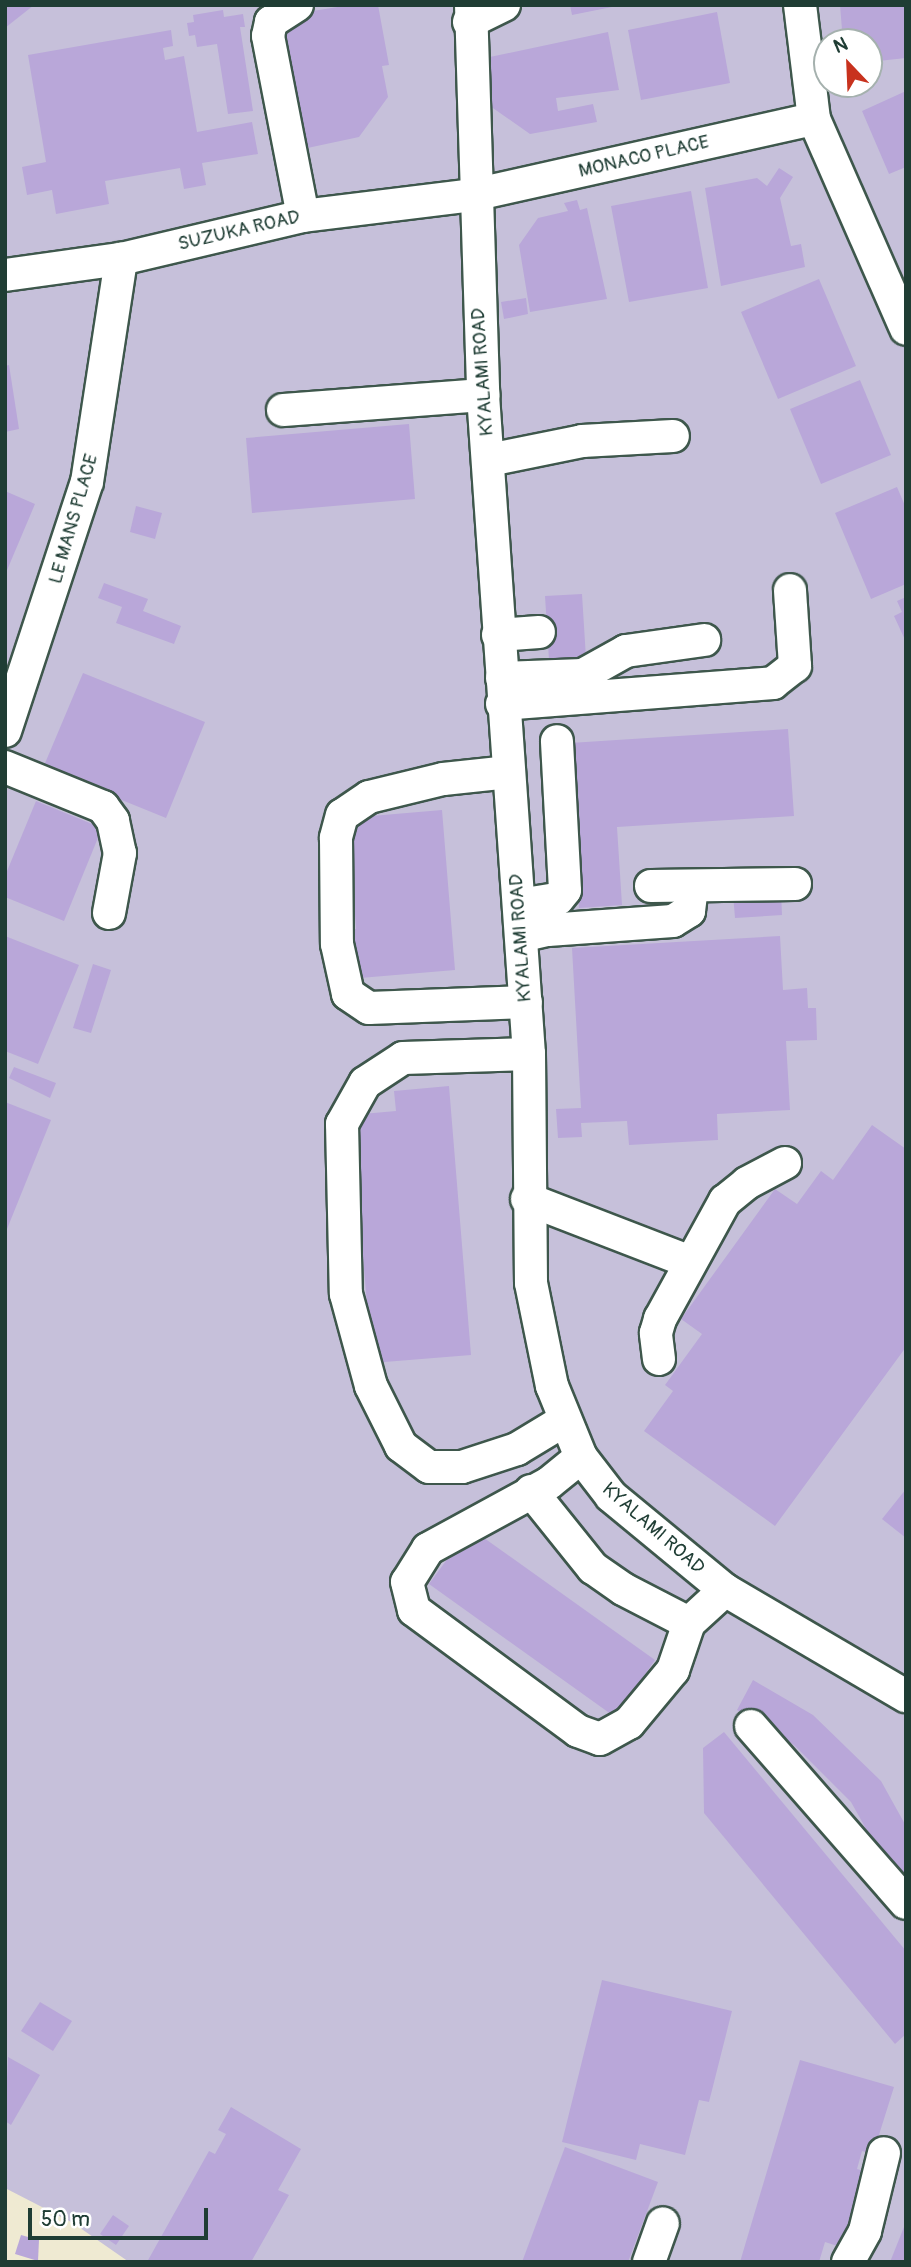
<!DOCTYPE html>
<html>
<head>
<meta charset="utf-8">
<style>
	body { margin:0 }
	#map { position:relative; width:911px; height:2267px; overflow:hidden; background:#efead2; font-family:Pangolin,sans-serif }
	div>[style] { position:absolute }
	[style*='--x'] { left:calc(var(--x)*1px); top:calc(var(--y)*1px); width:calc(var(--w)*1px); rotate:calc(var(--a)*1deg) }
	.industrial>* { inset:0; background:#c6c0da }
	.building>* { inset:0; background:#b9a7d9 }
	.roads { filter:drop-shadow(2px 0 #3e574c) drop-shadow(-2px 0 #3e574c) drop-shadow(0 2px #3e574c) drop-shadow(0 -2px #3e574c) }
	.minor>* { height:32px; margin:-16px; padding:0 16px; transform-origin:16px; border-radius:16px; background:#fff }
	span { translate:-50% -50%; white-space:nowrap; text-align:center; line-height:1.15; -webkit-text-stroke:5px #fff; paint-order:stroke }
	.street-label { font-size:19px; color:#1f3d34 }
	.frame { position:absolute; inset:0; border:7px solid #1f3d34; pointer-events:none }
	.north { position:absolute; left:813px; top:28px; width:70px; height:70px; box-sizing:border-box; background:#fff; border:2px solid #a5b1ae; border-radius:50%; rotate:337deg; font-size:19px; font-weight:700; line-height:28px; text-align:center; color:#1f3d34 }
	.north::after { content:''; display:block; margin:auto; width:24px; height:32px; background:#c8321e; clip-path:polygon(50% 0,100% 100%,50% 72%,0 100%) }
	.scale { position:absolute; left:28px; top:2208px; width:180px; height:32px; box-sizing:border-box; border:4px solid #1f3d34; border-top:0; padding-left:9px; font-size:21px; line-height:24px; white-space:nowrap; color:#1f3d34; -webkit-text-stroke:5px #fff; paint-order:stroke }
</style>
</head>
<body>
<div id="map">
	<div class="industrial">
		<i style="clip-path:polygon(evenodd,5px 5px,906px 5px,906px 2262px,129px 2262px,73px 2223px,5px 2188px,5px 5px,827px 42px,869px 42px,869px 84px,827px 84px,827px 42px)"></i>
	</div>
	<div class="building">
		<i style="clip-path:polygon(5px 5px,34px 5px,5px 28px)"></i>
		<i style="clip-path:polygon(350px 5px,378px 5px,389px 65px,382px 66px,388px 97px,359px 137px,298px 150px,275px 33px,288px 15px)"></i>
		<i style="clip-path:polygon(570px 5px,616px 5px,617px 6px,572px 15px)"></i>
		<i style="clip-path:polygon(840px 5px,906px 5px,906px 58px,869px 62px,869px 42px,843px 42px)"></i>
		<i style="clip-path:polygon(223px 10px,224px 17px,243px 14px,245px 27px,240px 27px,253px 111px,228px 114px,217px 44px,197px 47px,195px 35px,189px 36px,187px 23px,194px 22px,193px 15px)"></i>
		<i style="clip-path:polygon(717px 12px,730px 83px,641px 100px,628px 30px)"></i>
		<i style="clip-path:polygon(171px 30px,173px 46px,163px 48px,165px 60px,184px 56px,197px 132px,252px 122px,258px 154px,202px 163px,206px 185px,184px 189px,180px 168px,105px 181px,109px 204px,56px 214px,52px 190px,27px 195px,22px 167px,46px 162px,28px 55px)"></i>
		<i style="clip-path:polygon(608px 32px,619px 90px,556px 98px,558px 111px,593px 104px,597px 122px,530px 134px,490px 106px,485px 58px)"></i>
		<i style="clip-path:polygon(906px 91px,906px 167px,889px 174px,862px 111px)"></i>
		<i style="clip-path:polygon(779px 168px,793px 177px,780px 198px,791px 246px,801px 244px,805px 267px,721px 286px,705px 188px,757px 178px,767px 186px)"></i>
		<i style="clip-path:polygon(691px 191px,708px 288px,629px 302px,611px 206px)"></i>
		<i style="clip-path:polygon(577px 200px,580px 210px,587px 208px,607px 299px,530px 312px,519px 245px,538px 218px,568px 211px,564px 203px)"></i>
		<i style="clip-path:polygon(819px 279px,856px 366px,778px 399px,741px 312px)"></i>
		<i style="clip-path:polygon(526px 298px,528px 314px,504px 319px,501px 302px)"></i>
		<i style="clip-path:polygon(9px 365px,19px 429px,5px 432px,5px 366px)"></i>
		<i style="clip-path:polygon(860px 380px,891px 455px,821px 484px,790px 409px)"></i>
		<i style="clip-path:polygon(409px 424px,415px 499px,252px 513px,246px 438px)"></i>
		<i style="clip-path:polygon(897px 487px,906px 508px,906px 584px,871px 599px,835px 513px)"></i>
		<i style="clip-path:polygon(5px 491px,35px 504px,5px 575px)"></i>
		<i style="clip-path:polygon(136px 506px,162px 513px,155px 539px,130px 532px)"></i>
		<i style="clip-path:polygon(104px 583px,148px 599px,143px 611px,181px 626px,174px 644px,116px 623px,122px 607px,98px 598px)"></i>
		<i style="clip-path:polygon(582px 594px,586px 658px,549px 660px,545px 596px)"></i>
		<i style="clip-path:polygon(906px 597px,906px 642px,894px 616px,902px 612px,897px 601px)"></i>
		<i style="clip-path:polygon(83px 673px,205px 722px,166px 818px,43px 768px)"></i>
		<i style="clip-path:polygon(788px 729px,794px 816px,617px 827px,622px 905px,579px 908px,570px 743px)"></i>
		<i style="clip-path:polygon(36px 801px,102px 828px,64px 921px,5px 897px,5px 876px)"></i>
		<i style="clip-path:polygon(442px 810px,455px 970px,360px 978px,358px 956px,348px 957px,345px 930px,356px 929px,348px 818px)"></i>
		<i style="clip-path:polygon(781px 891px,782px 915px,735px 918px,733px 894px)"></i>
		<i style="clip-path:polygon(5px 936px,79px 965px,38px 1064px,5px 1051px)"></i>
		<i style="clip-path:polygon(780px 936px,783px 990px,807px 988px,808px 1008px,816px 1008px,817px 1040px,786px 1041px,790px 1110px,717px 1114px,718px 1140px,629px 1145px,627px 1121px,581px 1123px,582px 1137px,558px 1138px,556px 1109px,581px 1108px,572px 948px)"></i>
		<i style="clip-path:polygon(93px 964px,111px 970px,91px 1033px,73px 1028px)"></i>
		<i style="clip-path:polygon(14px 1067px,56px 1083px,50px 1098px,9px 1078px)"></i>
		<i style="clip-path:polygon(449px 1086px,471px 1355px,372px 1363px,351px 1115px,396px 1111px,394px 1091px)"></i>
		<i style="clip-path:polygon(5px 1102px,51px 1120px,5px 1234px)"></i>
		<i style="clip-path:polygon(872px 1125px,906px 1149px,906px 1347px,775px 1526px,644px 1431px,673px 1391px,665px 1385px,702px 1334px,681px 1319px,775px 1189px,797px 1204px,821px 1171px,833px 1180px)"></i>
		<i style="clip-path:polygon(906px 1489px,906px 1538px,882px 1519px)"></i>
		<i style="clip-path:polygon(470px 1528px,655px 1660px,615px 1717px,429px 1584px)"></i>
		<i style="clip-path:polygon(753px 1680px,813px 1715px,881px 1781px,906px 1826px,906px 1900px,851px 1802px,794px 1745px,737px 1710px)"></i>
		<i style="clip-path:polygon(724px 1732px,906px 1951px,906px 2034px,895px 2044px,704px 1813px,703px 1748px)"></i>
		<i style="clip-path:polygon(602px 1980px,732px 2011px,709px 2102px,699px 2100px,685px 2155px,640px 2144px,636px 2160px,562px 2142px)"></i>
		<i style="clip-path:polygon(40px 2002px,72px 2021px,53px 2051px,21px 2031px)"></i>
		<i style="clip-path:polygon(8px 2057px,40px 2075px,11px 2125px,5px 2121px)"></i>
		<i style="clip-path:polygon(800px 2060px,894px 2087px,873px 2154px,862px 2151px,857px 2169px,867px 2172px,844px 2248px,825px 2242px,819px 2262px,740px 2262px)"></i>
		<i style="clip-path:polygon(231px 2107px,301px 2149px,278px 2190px,289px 2195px,251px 2262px,147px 2262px,209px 2151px,215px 2154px,226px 2134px,218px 2130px)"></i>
		<i style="clip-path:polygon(565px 2147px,658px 2182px,628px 2262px,522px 2262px)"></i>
		<i style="clip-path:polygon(113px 2215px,129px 2226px,116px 2245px,100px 2234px)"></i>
		<i style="clip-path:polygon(906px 2222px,906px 2262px,890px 2262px)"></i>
		<i style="clip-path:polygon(21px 2235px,39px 2240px,38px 2261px,15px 2254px)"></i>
	</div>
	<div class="roads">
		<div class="minor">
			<i style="--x:297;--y:5;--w:31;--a:147"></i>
			<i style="--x:271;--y:22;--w:14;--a:102"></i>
			<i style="--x:268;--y:36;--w:183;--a:79"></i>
			<i style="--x:471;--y:5;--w:390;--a:88.2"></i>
			<i style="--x:483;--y:395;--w:661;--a:86.01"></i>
			<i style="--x:529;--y:1054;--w:229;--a:89.5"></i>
			<i style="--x:531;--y:1283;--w:105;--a:78.5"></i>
			<i style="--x:552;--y:1386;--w:77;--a:67.8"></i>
			<i style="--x:581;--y:1457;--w:49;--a:52.4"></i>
			<i style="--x:611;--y:1496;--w:148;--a:39.5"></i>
			<i style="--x:725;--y:1590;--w:210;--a:30.4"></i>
			<i style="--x:800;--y:5;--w:115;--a:83"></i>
			<i style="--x:814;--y:119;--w:229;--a:66.3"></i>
			<i style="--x:469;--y:22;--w:39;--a:-26"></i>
			<i style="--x:5;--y:275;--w:117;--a:-7.9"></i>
			<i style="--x:121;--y:259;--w:187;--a:-13.3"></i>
			<i style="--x:303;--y:216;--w:171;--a:-7"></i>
			<i style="--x:473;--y:195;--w:349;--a:-12.6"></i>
			<i style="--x:283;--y:410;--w:201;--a:-4.3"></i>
			<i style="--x:489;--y:460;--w:95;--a:-11.5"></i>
			<i style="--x:582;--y:441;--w:91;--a:-3.1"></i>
			<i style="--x:498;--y:635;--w:41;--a:-4.2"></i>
			<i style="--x:502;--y:678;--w:81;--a:-2.1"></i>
			<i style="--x:583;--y:675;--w:49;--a:-29.2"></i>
			<i style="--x:626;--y:651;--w:79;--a:-8"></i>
			<i style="--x:502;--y:704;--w:272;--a:-4.4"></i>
			<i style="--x:773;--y:683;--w:28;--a:-38"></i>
			<i style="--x:795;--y:666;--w:76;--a:-93.8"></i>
			<i style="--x:5;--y:731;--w:262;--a:-71.8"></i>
			<i style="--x:87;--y:482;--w:226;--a:-81.3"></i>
			<i style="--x:5;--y:767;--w:106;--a:22.2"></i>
			<i style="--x:103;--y:807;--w:17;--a:54"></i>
			<i style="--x:113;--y:821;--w:33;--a:78"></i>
			<i style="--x:120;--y:853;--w:61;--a:100.4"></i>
			<i style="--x:509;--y:772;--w:66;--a:173.9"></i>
			<i style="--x:443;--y:779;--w:76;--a:166.3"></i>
			<i style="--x:369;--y:797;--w:32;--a:146"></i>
			<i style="--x:342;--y:815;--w:24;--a:105"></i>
			<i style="--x:336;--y:838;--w:106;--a:89.5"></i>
			<i style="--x:337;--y:944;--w:51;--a:77.6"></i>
			<i style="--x:348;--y:994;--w:25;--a:34"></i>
			<i style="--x:369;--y:1008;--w:157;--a:-2.2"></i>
			<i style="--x:651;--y:886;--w:144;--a:-0.8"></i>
			<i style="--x:519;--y:905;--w:39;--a:-9"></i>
			<i style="--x:558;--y:899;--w:11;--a:-52"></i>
			<i style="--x:565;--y:890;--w:149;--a:-93.1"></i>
			<i style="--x:521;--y:936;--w:28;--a:-13"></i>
			<i style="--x:548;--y:930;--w:125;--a:-4.1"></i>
			<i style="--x:673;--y:921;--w:19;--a:-32"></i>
			<i style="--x:689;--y:911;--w:24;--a:-83"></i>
			<i style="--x:529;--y:1054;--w:126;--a:178.2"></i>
			<i style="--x:403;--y:1058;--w:45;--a:146.7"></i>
			<i style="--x:365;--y:1083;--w:47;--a:119.3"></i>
			<i style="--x:342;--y:1124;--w:170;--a:88.7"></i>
			<i style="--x:346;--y:1294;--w:95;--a:74.8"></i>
			<i style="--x:371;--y:1386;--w:67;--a:63.4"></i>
			<i style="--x:401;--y:1446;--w:35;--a:37"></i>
			<i style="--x:429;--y:1467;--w:33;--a:0"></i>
			<i style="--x:462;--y:1467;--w:58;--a:-18.1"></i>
			<i style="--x:517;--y:1449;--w:56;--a:-31.1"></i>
			<i style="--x:527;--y:1199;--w:175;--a:21.1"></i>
			<i style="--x:659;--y:1359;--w:26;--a:-97"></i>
			<i style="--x:656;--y:1333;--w:15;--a:-74"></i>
			<i style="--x:660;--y:1319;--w:135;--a:-61.2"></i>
			<i style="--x:725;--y:1201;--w:28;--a:-39"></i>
			<i style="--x:747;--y:1183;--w:43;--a:-27.8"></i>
			<i style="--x:581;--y:1457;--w:41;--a:140.9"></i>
			<i style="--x:549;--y:1483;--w:138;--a:151.4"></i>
			<i style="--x:428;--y:1549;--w:39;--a:122"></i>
			<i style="--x:407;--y:1582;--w:29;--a:76"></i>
			<i style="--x:414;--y:1610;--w:204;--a:36.4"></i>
			<i style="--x:578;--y:1731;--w:23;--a:20"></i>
			<i style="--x:600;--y:1739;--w:33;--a:-29"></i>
			<i style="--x:629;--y:1723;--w:69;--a:-50.3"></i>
			<i style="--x:673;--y:1670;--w:50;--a:-71.2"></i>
			<i style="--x:689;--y:1623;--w:49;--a:-42.5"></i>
			<i style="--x:531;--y:1491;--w:99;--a:51.2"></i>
			<i style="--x:593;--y:1568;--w:37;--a:35"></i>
			<i style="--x:623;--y:1589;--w:74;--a:27.3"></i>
			<i style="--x:751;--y:1726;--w:235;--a:48.8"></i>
			<i style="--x:649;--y:2262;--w:41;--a:-70.3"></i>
			<i style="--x:848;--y:2262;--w:35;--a:-61"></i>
			<i style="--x:865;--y:2231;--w:80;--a:-76.3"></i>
		</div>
	</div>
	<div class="street-label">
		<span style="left:644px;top:157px;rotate:-13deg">MONACO PLACE</span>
		<span style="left:239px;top:231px;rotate:-13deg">SUZUKA ROAD</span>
		<span style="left:483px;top:372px;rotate:-94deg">KYALAMI ROAD</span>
		<span style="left:74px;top:519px;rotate:-74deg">LE MANS PLACE</span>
		<span style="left:521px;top:938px;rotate:-94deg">KYALAMI ROAD</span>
		<span style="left:653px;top:1529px;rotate:41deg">KYALAMI ROAD</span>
	</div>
	<div class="frame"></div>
	<div class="north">N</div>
	<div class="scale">50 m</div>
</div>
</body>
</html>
